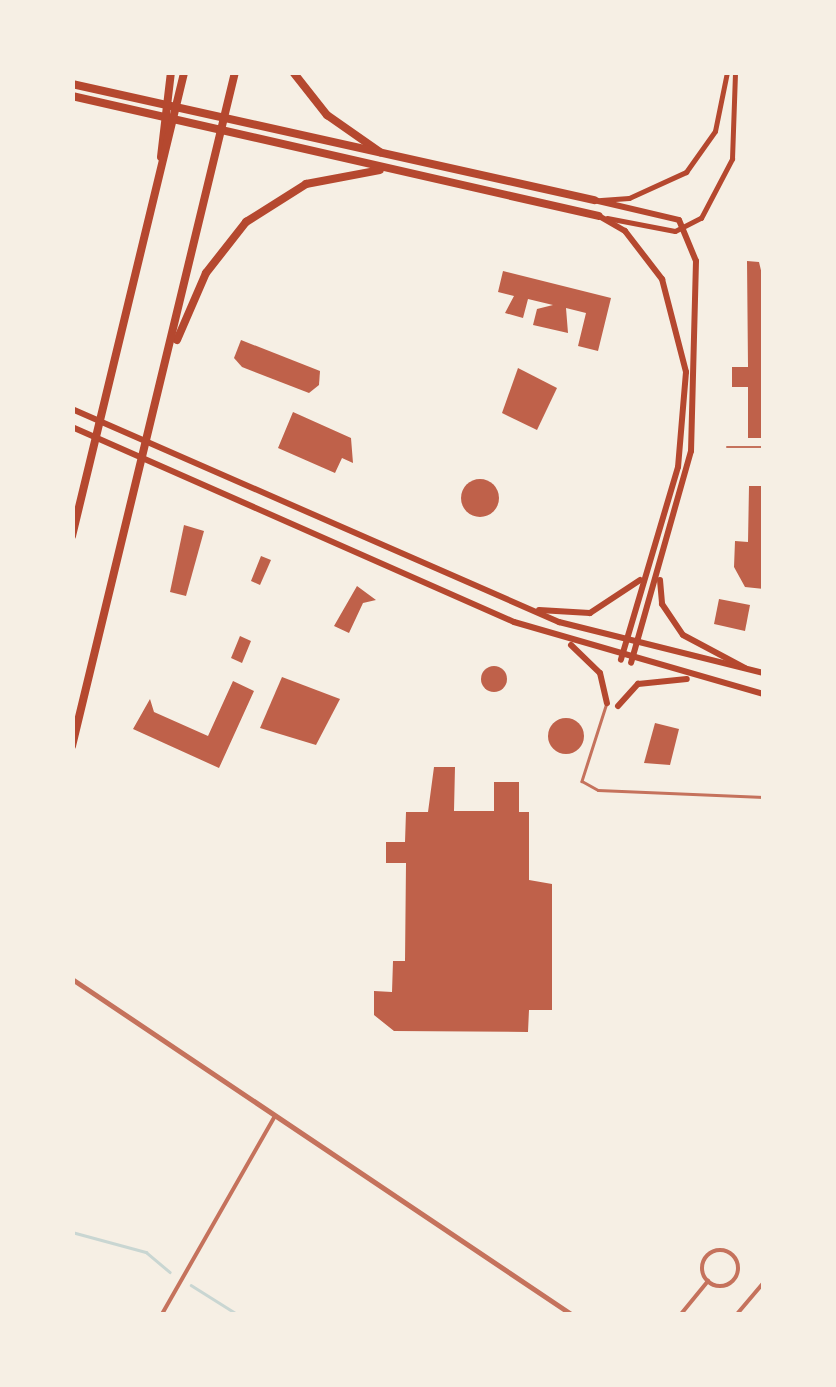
<!DOCTYPE html>
<html>
<head>
<meta charset="utf-8">
<style>
	body { margin:0 }
	#map { position:relative; width:836px; height:1387px; overflow:hidden; background:#f6efe4; font-family:Helvetica,sans-serif }
	div>[style] { position:absolute }
	[style*='--x'] { left:calc(var(--x)*1px); top:calc(var(--y)*1px); width:calc(var(--w)*1px); rotate:calc(var(--a)*1deg) }
	.stream>* { height:2.5px; margin:-1.25px; padding:0 1.25px; transform-origin:1.25px; border-radius:1.25px; background:#c9d6d2 }
	.building>* { inset:0; background:#bf614a }
	.round { border-radius:50% }
	.service>* { height:2.5px; margin:-1.25px; padding:0 1.25px; transform-origin:1.25px; border-radius:1.25px; background:#c5725c }
	.minor>* { height:4px; margin:-2px; padding:0 2px; transform-origin:2px; border-radius:2px; background:#c5725c }
	.minor>.ring { margin:-2px; padding:0; box-sizing:content-box; background:none; border:4px solid #c5725c; border-radius:50% }
	.tertiary>* { height:5px; margin:-2.5px; padding:0 2.5px; transform-origin:2.5px; border-radius:2.5px; background:#c5725c }
	.secondary>* { height:5px; margin:-2.5px; padding:0 2.5px; transform-origin:2.5px; border-radius:2.5px; background:#b5482f }
	.primary>* { height:6px; margin:-3px; padding:0 3px; transform-origin:3px; border-radius:3px; background:#b5482f }
	.motorway>* { height:8px; margin:-4px; padding:0 4px; transform-origin:4px; border-radius:4px; background:#b5482f }
	span { translate:-50% -50%; white-space:nowrap; text-align:center; line-height:1.15; -webkit-text-stroke:10px #f6efe4; paint-order:stroke }
	.frame { position:absolute; inset:0; border:75px solid #f6efe4; pointer-events:none }
</style>
</head>
<body>
<div id="map">
	<div class="stream">
		<i style="--x:72;--y:1232;--w:77;--a:15.1"></i>
		<i style="--x:146;--y:1252;--w:31;--a:40"></i>
		<i style="--x:191;--y:1285;--w:54;--a:32.2"></i>
	</div>
	<div class="building">
		<i style="clip-path:polygon(747px 261px,759px 262px,764px 283px,764px 438px,748px 438px,748px 387px,732px 387px,732px 367px,748px 367px)"></i>
		<i style="clip-path:polygon(503px 271px,611px 298px,598px 351px,578px 346px,586px 313px,566px 308px,568px 333px,533px 325px,537px 309px,553px 305px,528px 299px,523px 318px,505px 313px,514px 296px,498px 292px)"></i>
		<i style="clip-path:polygon(241px 340px,320px 371px,319px 385px,309px 393px,242px 367px,234px 358px)"></i>
		<i style="clip-path:polygon(518px 368px,557px 388px,537px 430px,502px 413px)"></i>
		<i style="clip-path:polygon(293px 412px,351px 438px,353px 463px,342px 458px,335px 473px,278px 448px)"></i>
		<i class="round" style="left:461px;top:479px;width:38px;height:38px"></i>
		<i style="clip-path:polygon(749px 486px,764px 486px,764px 589px,745px 587px,734px 567px,735px 541px,748px 542px)"></i>
		<i style="clip-path:polygon(184px 525px,204px 531px,186px 596px,170px 592px)"></i>
		<i style="clip-path:polygon(261px 556px,271px 560px,260px 585px,251px 581px)"></i>
		<i style="clip-path:polygon(357px 586px,376px 600px,363px 603px,349px 633px,334px 626px)"></i>
		<i style="clip-path:polygon(719px 599px,750px 605px,745px 631px,714px 624px)"></i>
		<i style="clip-path:polygon(240px 636px,251px 641px,242px 663px,231px 658px)"></i>
		<i class="round" style="left:481px;top:666px;width:26px;height:26px"></i>
		<i style="clip-path:polygon(282px 677px,340px 699px,316px 745px,260px 728px)"></i>
		<i style="clip-path:polygon(233px 681px,254px 691px,219px 768px,133px 729px,150px 699px,154px 712px,208px 736px)"></i>
		<i class="round" style="left:548px;top:718px;width:36px;height:36px"></i>
		<i style="clip-path:polygon(655px 723px,679px 729px,670px 765px,644px 763px)"></i>
		<i style="clip-path:polygon(434px 767px,455px 767px,454px 811px,494px 811px,494px 782px,519px 782px,519px 812px,529px 812px,529px 880px,552px 884px,552px 1010px,529px 1010px,528px 1032px,394px 1031px,374px 1015px,374px 991px,392px 992px,393px 961px,405px 961px,406px 863px,386px 863px,386px 842px,405px 842px,406px 812px,428px 812px)"></i>
	</div>
	<div class="service">
		<i style="--x:762;--y:252;--w:47;--a:-87.6"></i>
		<i style="--x:727;--y:447;--w:37;--a:0"></i>
		<i style="--x:606;--y:706;--w:79;--a:107.7"></i>
		<i style="--x:582;--y:781;--w:18;--a:29"></i>
		<i style="--x:598;--y:790;--w:166;--a:2.4"></i>
	</div>
	<div class="minor">
		<i class="ring" style="left:702px;top:1250px;width:32px;height:32px"></i>
		<i style="--x:162;--y:1314;--w:228;--a:-60.3"></i>
		<i style="--x:681;--y:1314;--w:43;--a:-50.7"></i>
		<i style="--x:737;--y:1314;--w:42;--a:-49.8"></i>
	</div>
	<div class="tertiary">
		<i style="--x:72;--y:979;--w:601;--a:33.88"></i>
	</div>
	<div class="secondary">
		<i style="--x:601;--y:200;--w:28;--a:-4"></i>
		<i style="--x:629;--y:198;--w:63;--a:-24.5"></i>
		<i style="--x:686;--y:172;--w:50;--a:-54.7"></i>
		<i style="--x:715;--y:131;--w:60;--a:-78.5"></i>
		<i style="--x:607;--y:218;--w:69;--a:10.8"></i>
		<i style="--x:675;--y:231;--w:29;--a:-27"></i>
		<i style="--x:701;--y:218;--w:67;--a:-62.3"></i>
		<i style="--x:732;--y:159;--w:87;--a:-88"></i>
	</div>
	<div class="primary">
		<i style="--x:594;--y:200;--w:87;--a:13.2"></i>
		<i style="--x:679;--y:220;--w:44;--a:67.5"></i>
		<i style="--x:696;--y:261;--w:190;--a:91.5"></i>
		<i style="--x:691;--y:451;--w:220;--a:105.8"></i>
		<i style="--x:599;--y:216;--w:30;--a:30"></i>
		<i style="--x:625;--y:231;--w:61;--a:52.4"></i>
		<i style="--x:662;--y:279;--w:96;--a:75.5"></i>
		<i style="--x:686;--y:372;--w:95;--a:94.8"></i>
		<i style="--x:678;--y:467;--w:201;--a:106.5"></i>
		<i style="--x:72;--y:409;--w:532;--a:23.62"></i>
		<i style="--x:559;--y:622;--w:211;--a:14"></i>
		<i style="--x:72;--y:427;--w:483;--a:23.8"></i>
		<i style="--x:514;--y:622;--w:260;--a:16.1"></i>
		<i style="--x:660;--y:580;--w:24;--a:85"></i>
		<i style="--x:662;--y:604;--w:37;--a:56"></i>
		<i style="--x:683;--y:635;--w:70;--a:28"></i>
		<i style="--x:539;--y:610;--w:51;--a:3.4"></i>
		<i style="--x:590;--y:613;--w:60;--a:-33.4"></i>
		<i style="--x:571;--y:645;--w:40;--a:44"></i>
		<i style="--x:600;--y:673;--w:31;--a:77"></i>
		<i style="--x:618;--y:706;--w:30;--a:-48"></i>
		<i style="--x:638;--y:684;--w:49;--a:-5.8"></i>
	</div>
	<div class="motorway">
		<i style="--x:293;--y:72;--w:55;--a:51.7"></i>
		<i style="--x:327;--y:115;--w:65;--a:34.9"></i>
		<i style="--x:72;--y:84;--w:535;--a:12.53"></i>
		<i style="--x:72;--y:96;--w:540;--a:12.83"></i>
		<i style="--x:161;--y:157;--w:86;--a:-83.3"></i>
		<i style="--x:177;--y:340;--w:73;--a:-66.6"></i>
		<i style="--x:206;--y:273;--w:65;--a:-51.9"></i>
		<i style="--x:246;--y:222;--w:71;--a:-32.3"></i>
		<i style="--x:306;--y:184;--w:75;--a:-10.7"></i>
		<i style="--x:72;--y:536;--w:477;--a:-76.4"></i>
		<i style="--x:72;--y:746;--w:693;--a:-76.4"></i>
	</div>
	<div class="frame"></div>
</div>
</body>
</html>
